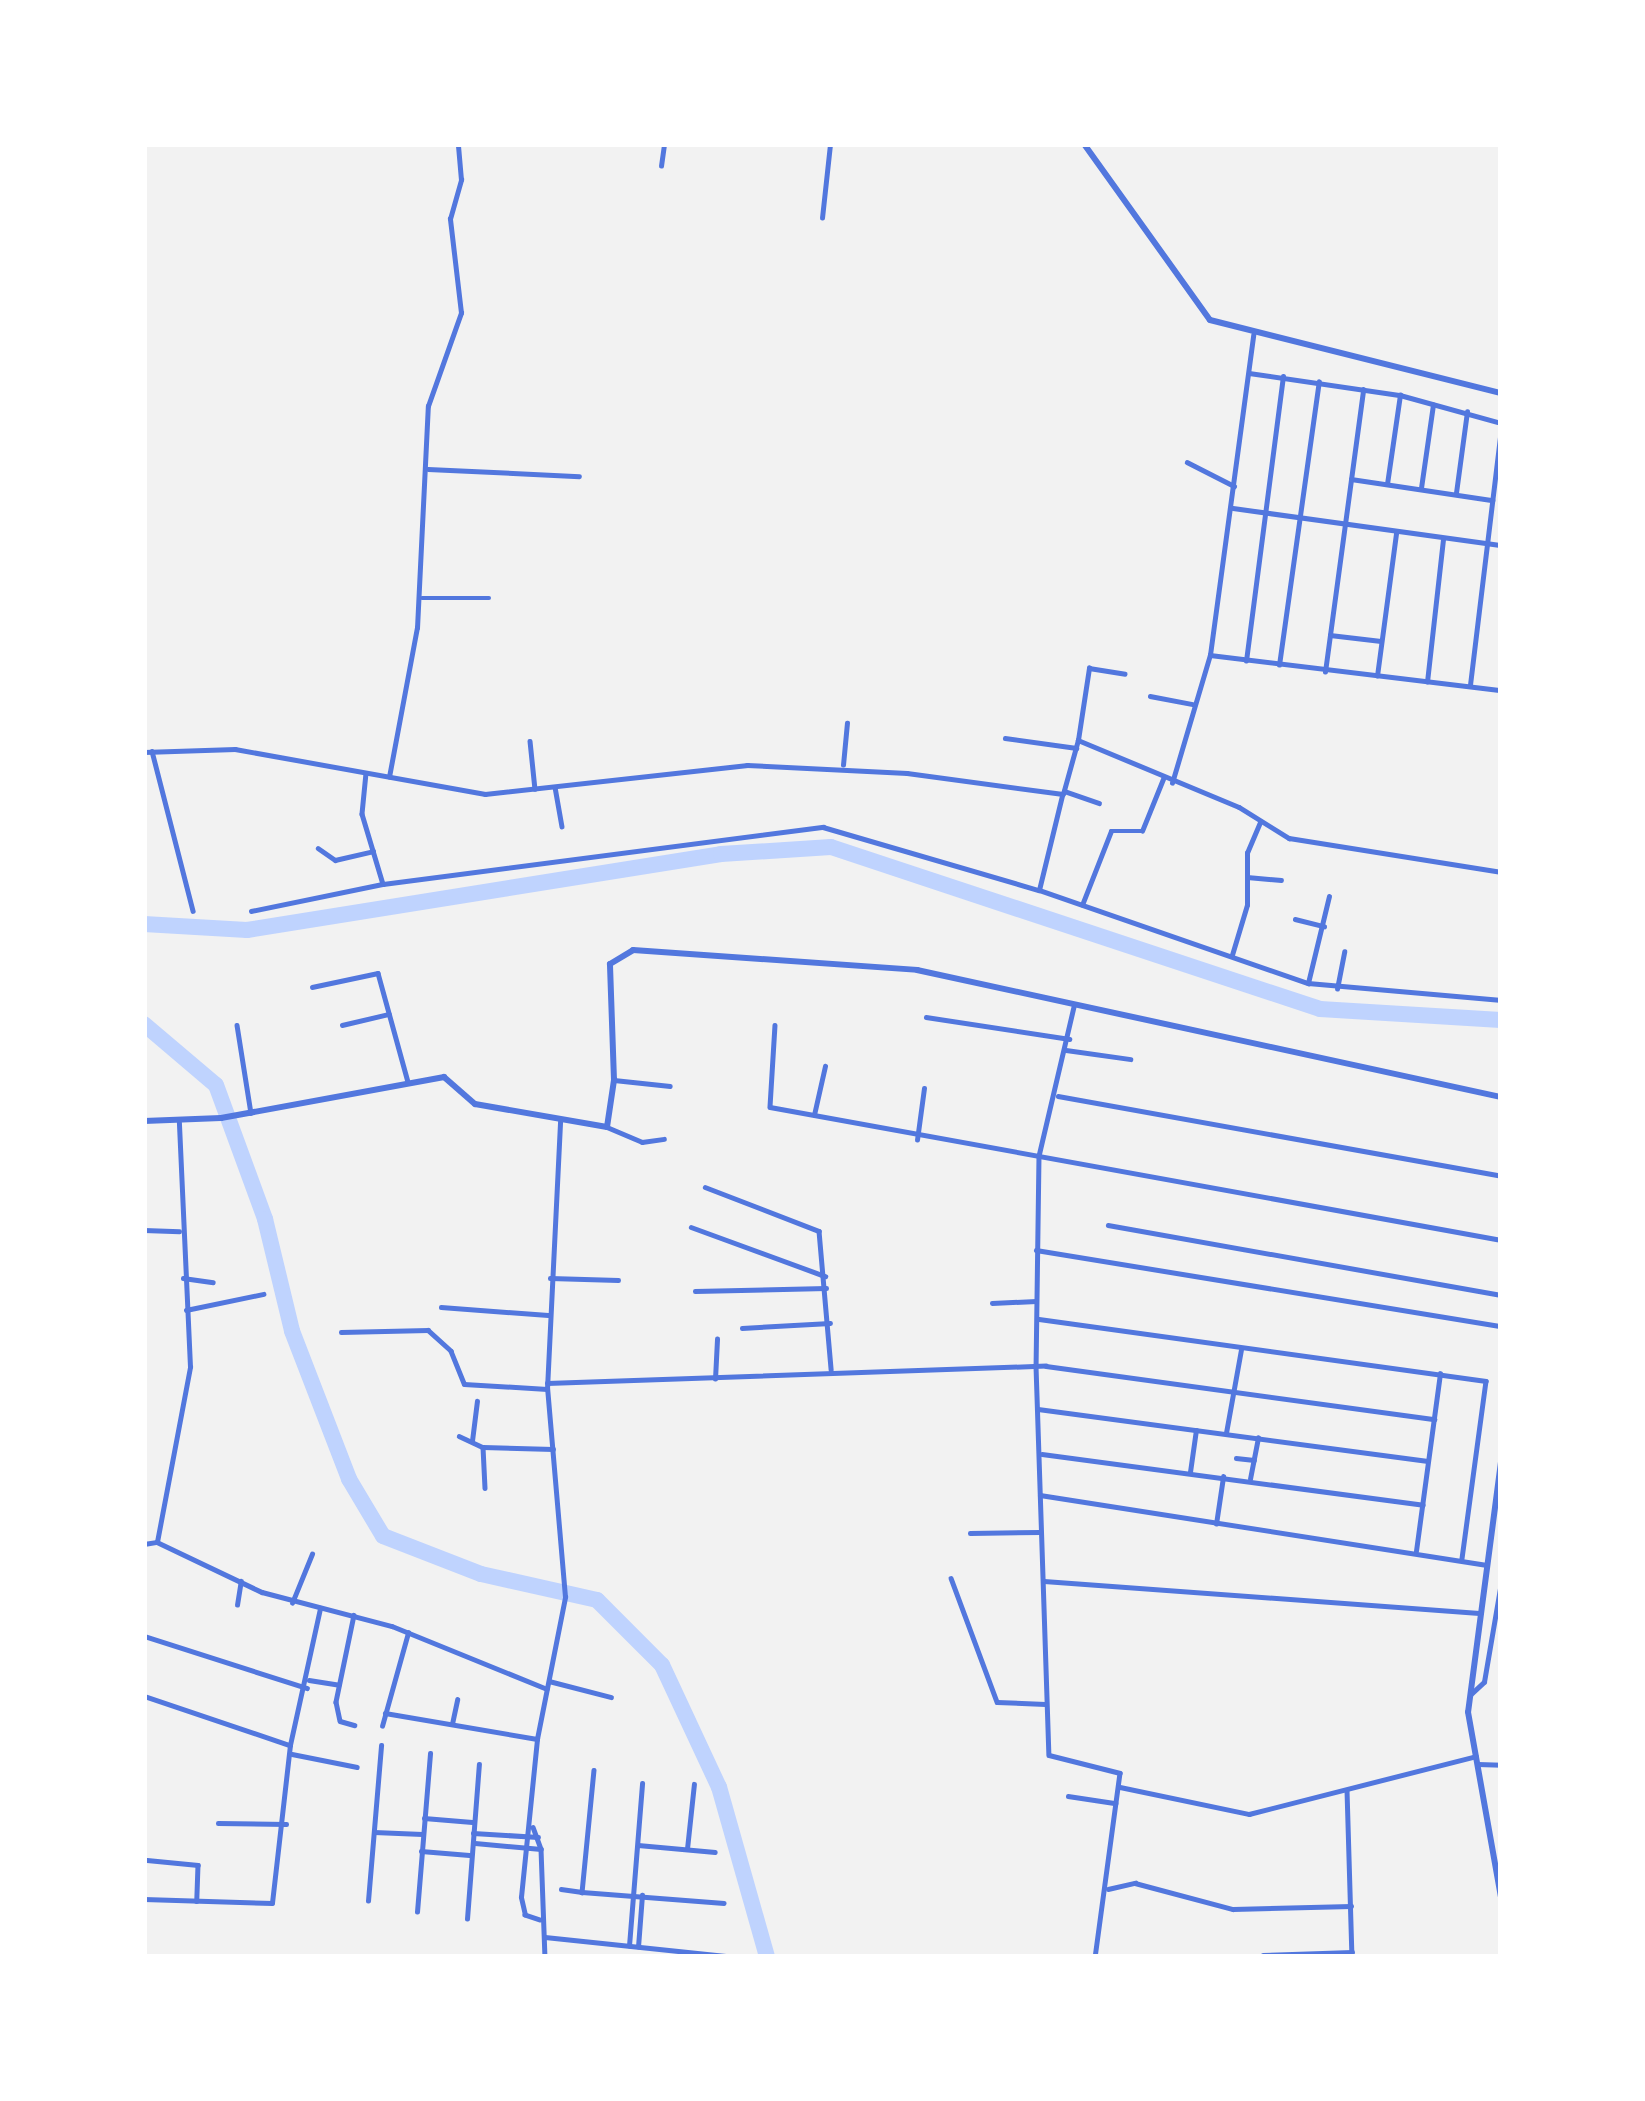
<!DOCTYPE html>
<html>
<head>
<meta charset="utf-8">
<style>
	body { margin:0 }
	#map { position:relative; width:1645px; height:2101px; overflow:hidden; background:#f2f2f2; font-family:Montserrat,sans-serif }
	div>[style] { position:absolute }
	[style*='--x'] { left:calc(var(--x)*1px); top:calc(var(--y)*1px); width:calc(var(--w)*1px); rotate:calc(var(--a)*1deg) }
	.river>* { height:16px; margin:-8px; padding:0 8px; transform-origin:8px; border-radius:8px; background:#bfd3fe }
	.minor>* { height:4.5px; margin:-2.25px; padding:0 2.25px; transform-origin:2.25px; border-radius:2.25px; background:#5277de }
	.tertiary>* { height:6px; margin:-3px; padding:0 3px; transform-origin:3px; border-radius:3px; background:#5277de }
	span { translate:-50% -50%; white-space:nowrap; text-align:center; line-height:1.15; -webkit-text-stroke:12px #fff; paint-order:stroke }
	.frame { position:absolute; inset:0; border:147px solid #fff; pointer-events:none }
</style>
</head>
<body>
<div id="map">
	<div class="river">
		<i style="--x:144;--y:924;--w:103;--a:3.3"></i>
		<i style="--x:247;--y:930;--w:480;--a:-9.1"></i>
		<i style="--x:721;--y:854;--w:110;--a:-3.6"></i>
		<i style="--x:831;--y:847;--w:515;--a:18.33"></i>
		<i style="--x:1320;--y:1009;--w:181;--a:3.5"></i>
		<i style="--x:144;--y:1024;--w:94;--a:40.3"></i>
		<i style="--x:216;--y:1085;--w:143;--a:69.9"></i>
		<i style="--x:265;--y:1219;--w:115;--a:76.4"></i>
		<i style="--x:292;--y:1331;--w:159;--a:68.9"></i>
		<i style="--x:349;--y:1479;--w:66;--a:59.2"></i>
		<i style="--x:383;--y:1536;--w:105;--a:21.2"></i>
		<i style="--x:481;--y:1574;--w:119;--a:12.6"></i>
		<i style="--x:597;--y:1600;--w:92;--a:45"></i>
		<i style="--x:662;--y:1665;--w:135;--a:65"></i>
		<i style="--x:719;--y:1787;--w:177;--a:74.2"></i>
	</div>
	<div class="minor">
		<i style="--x:661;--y:166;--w:22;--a:-82"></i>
		<i style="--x:822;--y:218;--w:74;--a:-83.8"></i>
		<i style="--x:1249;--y:373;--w:153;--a:8.3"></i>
		<i style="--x:1400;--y:395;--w:105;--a:15.5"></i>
		<i style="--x:1187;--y:462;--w:53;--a:27.1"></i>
		<i style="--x:428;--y:469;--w:151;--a:2.7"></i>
		<i style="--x:1351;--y:479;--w:143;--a:8.5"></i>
		<i style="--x:1387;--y:484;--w:90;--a:-81.7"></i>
		<i style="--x:1421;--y:488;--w:84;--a:-81.8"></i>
		<i style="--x:1456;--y:493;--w:82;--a:-82.3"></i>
		<i style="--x:1233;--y:508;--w:271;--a:7.9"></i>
		<i style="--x:422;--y:598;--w:67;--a:0"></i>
		<i style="--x:1330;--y:635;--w:51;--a:6.7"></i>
		<i style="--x:1210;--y:655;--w:293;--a:6.9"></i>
		<i style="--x:1246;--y:661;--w:287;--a:-82.6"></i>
		<i style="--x:1279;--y:665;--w:286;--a:-82"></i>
		<i style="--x:1325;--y:672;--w:285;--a:-82.3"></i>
		<i style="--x:1377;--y:676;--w:144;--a:-82.4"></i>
		<i style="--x:1427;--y:682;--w:144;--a:-83.6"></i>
		<i style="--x:1470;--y:685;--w:259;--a:-83.1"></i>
		<i style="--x:1150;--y:696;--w:43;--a:10.8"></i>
		<i style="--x:1005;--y:738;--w:72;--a:8"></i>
		<i style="--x:1078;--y:740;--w:73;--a:-81.3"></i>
		<i style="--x:1089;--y:668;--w:36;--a:9"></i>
		<i style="--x:530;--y:741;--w:48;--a:84.1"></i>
		<i style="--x:152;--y:751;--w:165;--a:75.6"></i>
		<i style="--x:144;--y:752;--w:91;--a:-1.9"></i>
		<i style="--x:235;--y:749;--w:254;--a:10.2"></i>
		<i style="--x:485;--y:794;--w:264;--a:-6.3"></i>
		<i style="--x:747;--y:765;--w:160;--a:2.9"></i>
		<i style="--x:907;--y:773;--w:157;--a:7.7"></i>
		<i style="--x:1063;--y:794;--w:56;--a:-74.5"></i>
		<i style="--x:1078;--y:740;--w:174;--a:22.6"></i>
		<i style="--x:1239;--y:807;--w:59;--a:31.8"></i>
		<i style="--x:1289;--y:838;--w:215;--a:9.1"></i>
		<i style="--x:843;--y:765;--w:42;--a:-84.6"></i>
		<i style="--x:366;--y:773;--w:41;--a:95.6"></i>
		<i style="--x:362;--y:814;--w:73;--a:73.3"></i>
		<i style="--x:389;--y:777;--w:152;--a:-79.4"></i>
		<i style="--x:417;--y:628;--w:222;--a:-87.2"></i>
		<i style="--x:428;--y:406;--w:99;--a:-70.5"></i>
		<i style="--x:461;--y:313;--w:95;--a:-96.7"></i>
		<i style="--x:450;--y:219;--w:41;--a:-74.2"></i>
		<i style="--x:461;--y:180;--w:36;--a:-95"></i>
		<i style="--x:1172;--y:783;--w:134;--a:-73.5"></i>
		<i style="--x:1210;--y:655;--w:323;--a:-82.3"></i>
		<i style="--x:555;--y:787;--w:40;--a:80"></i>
		<i style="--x:1064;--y:791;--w:37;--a:19"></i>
		<i style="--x:318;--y:848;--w:21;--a:35"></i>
		<i style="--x:335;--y:860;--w:39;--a:-13"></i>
		<i style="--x:1247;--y:877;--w:34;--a:5"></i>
		<i style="--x:1039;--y:890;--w:97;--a:-76.3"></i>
		<i style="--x:1082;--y:905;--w:79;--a:-68.6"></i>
		<i style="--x:1111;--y:831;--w:31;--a:0"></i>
		<i style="--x:1142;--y:831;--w:56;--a:-68"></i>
		<i style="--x:251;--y:911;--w:135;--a:-11.6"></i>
		<i style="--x:383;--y:884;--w:444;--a:-7.4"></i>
		<i style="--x:823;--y:827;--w:225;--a:16.3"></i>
		<i style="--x:1039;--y:890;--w:285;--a:19.1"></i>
		<i style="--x:1308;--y:983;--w:194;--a:5"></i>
		<i style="--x:1295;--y:919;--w:30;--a:14"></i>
		<i style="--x:1232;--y:955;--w:52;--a:-73.3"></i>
		<i style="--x:1247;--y:905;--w:52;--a:-90"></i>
		<i style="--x:1247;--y:853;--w:34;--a:-67"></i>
		<i style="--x:1308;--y:983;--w:89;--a:-76.4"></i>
		<i style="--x:312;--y:987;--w:67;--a:-12"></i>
		<i style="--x:378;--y:973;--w:113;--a:74.6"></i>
		<i style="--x:1337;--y:989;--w:38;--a:-79"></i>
		<i style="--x:1074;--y:1007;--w:153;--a:103.2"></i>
		<i style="--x:1039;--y:1156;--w:210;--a:90.8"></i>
		<i style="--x:1036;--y:1366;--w:389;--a:88.1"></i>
		<i style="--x:1049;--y:1755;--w:73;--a:14.2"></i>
		<i style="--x:1120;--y:1773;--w:186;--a:97.7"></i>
		<i style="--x:926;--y:1017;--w:145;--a:8.7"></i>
		<i style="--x:237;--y:1025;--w:89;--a:81"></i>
		<i style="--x:342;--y:1025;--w:48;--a:-13.2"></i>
		<i style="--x:775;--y:1025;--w:82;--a:93.5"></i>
		<i style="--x:770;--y:1107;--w:743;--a:10.31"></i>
		<i style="--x:1066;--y:1050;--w:65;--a:8"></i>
		<i style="--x:614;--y:1080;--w:56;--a:6.1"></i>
		<i style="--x:1058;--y:1096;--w:450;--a:10.2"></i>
		<i style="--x:814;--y:1115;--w:50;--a:-77.3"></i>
		<i style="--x:607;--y:1127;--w:38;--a:23"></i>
		<i style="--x:642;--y:1142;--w:22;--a:-8"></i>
		<i style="--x:917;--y:1140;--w:52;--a:-82.3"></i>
		<i style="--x:705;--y:1187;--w:122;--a:21.1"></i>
		<i style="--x:819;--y:1231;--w:139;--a:85"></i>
		<i style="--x:1108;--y:1225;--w:399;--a:10.1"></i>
		<i style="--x:691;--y:1227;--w:143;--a:20.1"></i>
		<i style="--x:144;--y:1230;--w:35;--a:2"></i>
		<i style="--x:1036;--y:1250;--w:471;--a:9.3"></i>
		<i style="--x:183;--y:1278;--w:30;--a:8"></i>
		<i style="--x:550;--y:1278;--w:68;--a:1.7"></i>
		<i style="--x:695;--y:1291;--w:131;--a:-1.3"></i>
		<i style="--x:992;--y:1303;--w:44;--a:-2.6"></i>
		<i style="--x:441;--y:1307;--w:107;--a:4.3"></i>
		<i style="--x:186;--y:1310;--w:79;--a:-11.7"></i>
		<i style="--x:1039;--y:1319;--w:451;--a:7.9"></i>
		<i style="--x:1486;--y:1381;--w:179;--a:97.7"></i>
		<i style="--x:742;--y:1328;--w:88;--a:-3.3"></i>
		<i style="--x:341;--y:1332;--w:87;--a:-1.3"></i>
		<i style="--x:428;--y:1330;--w:31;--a:42"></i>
		<i style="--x:451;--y:1351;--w:35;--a:68"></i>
		<i style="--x:464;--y:1384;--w:83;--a:3.4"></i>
		<i style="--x:715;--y:1379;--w:40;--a:-87.1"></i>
		<i style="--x:547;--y:1383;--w:499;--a:-2"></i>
		<i style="--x:1046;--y:1366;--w:392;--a:7.8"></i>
		<i style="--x:1038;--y:1409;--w:393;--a:7.6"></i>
		<i style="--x:1226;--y:1433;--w:84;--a:-79.8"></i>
		<i style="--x:459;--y:1436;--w:26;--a:25"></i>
		<i style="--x:483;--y:1447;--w:70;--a:1.6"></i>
		<i style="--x:472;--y:1441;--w:40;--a:-82.9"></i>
		<i style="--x:483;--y:1447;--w:41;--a:87.2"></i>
		<i style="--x:1042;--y:1454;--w:384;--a:7.6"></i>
		<i style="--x:1236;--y:1458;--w:18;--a:6"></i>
		<i style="--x:1190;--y:1472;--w:42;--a:-81.9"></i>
		<i style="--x:1250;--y:1479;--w:42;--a:-79"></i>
		<i style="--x:1040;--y:1495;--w:452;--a:8.9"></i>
		<i style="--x:1216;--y:1524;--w:48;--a:-81.5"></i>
		<i style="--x:970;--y:1533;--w:70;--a:-0.8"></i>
		<i style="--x:157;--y:1542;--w:178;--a:-79.3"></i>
		<i style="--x:190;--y:1367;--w:246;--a:-92.6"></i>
		<i style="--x:157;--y:1542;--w:116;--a:25.5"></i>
		<i style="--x:262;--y:1592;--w:134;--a:14.7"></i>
		<i style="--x:392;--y:1626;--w:167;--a:22.1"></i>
		<i style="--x:144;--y:1544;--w:13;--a:-9"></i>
		<i style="--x:1416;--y:1551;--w:179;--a:-82.3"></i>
		<i style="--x:951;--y:1578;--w:132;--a:69.6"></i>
		<i style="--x:997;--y:1702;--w:48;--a:2.4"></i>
		<i style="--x:1044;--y:1581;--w:436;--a:4.2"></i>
		<i style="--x:292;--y:1603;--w:53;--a:-67.8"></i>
		<i style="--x:237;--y:1605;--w:24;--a:-81"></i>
		<i style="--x:354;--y:1615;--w:89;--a:101.7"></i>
		<i style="--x:336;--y:1702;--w:19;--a:78"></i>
		<i style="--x:340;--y:1721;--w:15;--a:16"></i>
		<i style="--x:144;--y:1636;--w:171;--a:17.7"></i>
		<i style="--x:309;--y:1680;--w:30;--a:9"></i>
		<i style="--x:549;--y:1681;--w:64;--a:14.5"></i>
		<i style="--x:1470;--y:1695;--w:19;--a:-43"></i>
		<i style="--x:1484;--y:1682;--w:100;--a:-80.3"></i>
		<i style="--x:144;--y:1696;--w:154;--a:18.6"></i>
		<i style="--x:385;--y:1713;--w:154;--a:9.7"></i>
		<i style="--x:452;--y:1724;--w:25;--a:-78"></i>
		<i style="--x:382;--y:1726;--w:97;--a:-74.4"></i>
		<i style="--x:292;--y:1754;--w:66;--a:11.3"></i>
		<i style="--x:1478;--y:1764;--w:23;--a:2"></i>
		<i style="--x:594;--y:1770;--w:123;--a:95.6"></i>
		<i style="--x:582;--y:1892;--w:142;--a:4.4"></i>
		<i style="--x:1120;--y:1787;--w:132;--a:11.8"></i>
		<i style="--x:1249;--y:1814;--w:234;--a:-14.3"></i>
		<i style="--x:1347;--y:1790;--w:167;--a:88.3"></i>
		<i style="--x:1068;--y:1796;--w:48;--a:8.5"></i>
		<i style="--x:424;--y:1818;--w:48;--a:4.8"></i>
		<i style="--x:218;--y:1823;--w:68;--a:0.8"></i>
		<i style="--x:533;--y:1827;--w:23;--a:70"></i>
		<i style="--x:541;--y:1849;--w:108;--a:87.9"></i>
		<i style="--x:374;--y:1832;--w:48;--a:2.4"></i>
		<i style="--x:473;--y:1833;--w:65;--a:3.5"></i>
		<i style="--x:475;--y:1843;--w:66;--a:5.2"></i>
		<i style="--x:638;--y:1845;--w:77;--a:5.2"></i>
		<i style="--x:687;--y:1849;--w:65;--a:-83.9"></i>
		<i style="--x:421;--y:1851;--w:48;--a:4.8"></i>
		<i style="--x:147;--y:1860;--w:51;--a:5.6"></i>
		<i style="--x:198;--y:1865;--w:36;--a:92"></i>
		<i style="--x:561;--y:1889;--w:21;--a:8"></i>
		<i style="--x:1108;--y:1889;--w:28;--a:-13"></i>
		<i style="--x:1135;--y:1883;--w:101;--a:14.9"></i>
		<i style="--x:1233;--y:1909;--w:118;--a:-1.5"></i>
		<i style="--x:144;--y:1899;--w:128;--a:1.8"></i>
		<i style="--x:272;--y:1903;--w:159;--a:-83.5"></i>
		<i style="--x:290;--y:1745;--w:140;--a:-77.6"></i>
		<i style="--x:368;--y:1901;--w:156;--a:-85.2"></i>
		<i style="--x:417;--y:1912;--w:159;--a:-85.3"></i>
		<i style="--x:467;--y:1919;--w:155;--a:-85.6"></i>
		<i style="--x:540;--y:1920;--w:16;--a:-162"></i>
		<i style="--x:525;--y:1915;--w:18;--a:-103"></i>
		<i style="--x:521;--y:1897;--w:159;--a:-84.2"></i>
		<i style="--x:537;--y:1739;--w:145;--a:-78.8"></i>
		<i style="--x:565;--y:1597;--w:209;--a:-94.9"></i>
		<i style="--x:547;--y:1389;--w:268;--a:-87.2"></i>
		<i style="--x:545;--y:1937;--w:191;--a:6"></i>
		<i style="--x:629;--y:1946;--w:163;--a:-85.4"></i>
		<i style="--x:638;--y:1947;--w:52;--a:-85.6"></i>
		<i style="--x:1263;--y:1955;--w:89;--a:-1.9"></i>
	</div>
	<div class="tertiary">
		<i style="--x:1084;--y:144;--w:216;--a:54.4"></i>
		<i style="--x:1210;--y:320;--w:300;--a:14.1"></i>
		<i style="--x:144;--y:1121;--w:77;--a:-2.2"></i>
		<i style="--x:221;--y:1118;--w:227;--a:-10.4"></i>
		<i style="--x:444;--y:1077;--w:41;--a:41.1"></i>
		<i style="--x:475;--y:1104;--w:134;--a:9.9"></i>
		<i style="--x:607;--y:1127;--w:48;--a:-81.5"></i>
		<i style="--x:614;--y:1080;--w:116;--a:-92"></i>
		<i style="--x:610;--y:964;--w:27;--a:-31"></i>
		<i style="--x:633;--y:950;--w:285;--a:4"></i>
		<i style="--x:917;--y:970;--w:598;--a:12.27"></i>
		<i style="--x:1501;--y:1462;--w:252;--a:97.5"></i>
		<i style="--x:1468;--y:1712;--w:189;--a:79.9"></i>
	</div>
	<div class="frame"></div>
</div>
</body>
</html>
